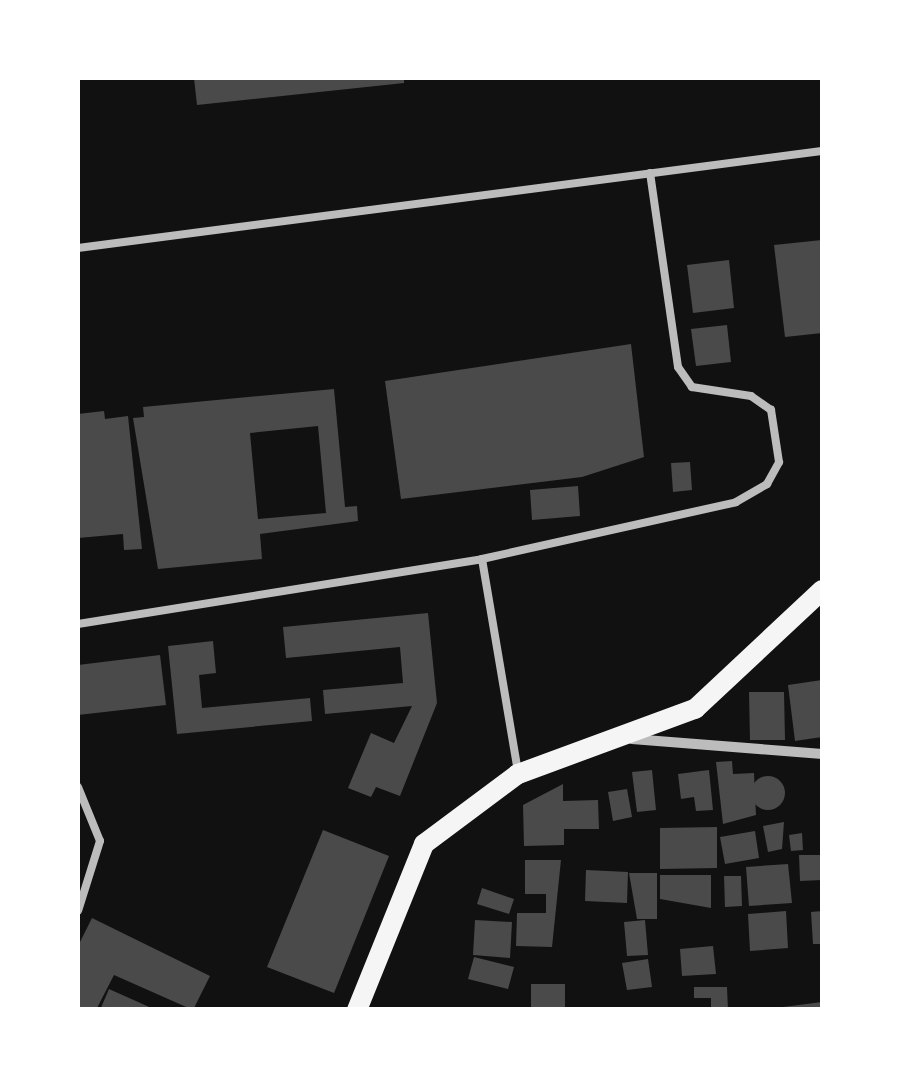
<!DOCTYPE html>
<html>
<head>
<meta charset="utf-8">
<style>
	body { margin:0 }
	#map { position:relative; width:900px; height:1087px; overflow:hidden; background:#111; font-family:Barlow,sans-serif }
	div>[style] { position:absolute }
	[style*='--x'] { left:calc(var(--x)*1px); top:calc(var(--y)*1px); width:calc(var(--w)*1px); rotate:calc(var(--a)*1deg) }
	.building>* { inset:0; background:#4a4a4a }
	.round { border-radius:50% }
	.service>* { height:8px; margin:-4px; padding:0 4px; transform-origin:4px; border-radius:4px; background:#bcbcbc }
	.minor>* { height:10px; margin:-5px; padding:0 5px; transform-origin:5px; border-radius:5px; background:#bcbcbc }
	.secondary>* { height:20px; margin:-10px; padding:0 10px; transform-origin:10px; border-radius:10px; background:#f5f5f5 }
	span { translate:-50% -50%; white-space:nowrap; text-align:center; line-height:1.15; -webkit-text-stroke:10px #fff; paint-order:stroke }
	.frame { position:absolute; inset:0; border:80px solid #fff; pointer-events:none }
</style>
</head>
<body>
<div id="map">
	<div class="building">
		<i style="clip-path:polygon(194px 78px,404px 78px,404px 83px,197px 105px)"></i>
		<i style="clip-path:polygon(822px 240px,822px 333px,785px 337px,774px 245px)"></i>
		<i style="clip-path:polygon(729px 260px,734px 308px,693px 313px,687px 265px)"></i>
		<i style="clip-path:polygon(727px 325px,731px 362px,696px 366px,691px 329px)"></i>
		<i style="clip-path:polygon(631px 344px,644px 457px,582px 477px,401px 499px,385px 381px)"></i>
		<i style="clip-path:polygon(evenodd,334px 389px,345px 507px,357px 506px,358px 521px,260px 534px,262px 559px,158px 569px,133px 418px,144px 417px,143px 407px,334px 389px,318px 426px,326px 513px,258px 519px,250px 433px,318px 426px)"></i>
		<i style="clip-path:polygon(104px 411px,105px 419px,128px 416px,142px 549px,124px 550px,123px 534px,78px 538px,78px 414px)"></i>
		<i style="clip-path:polygon(690px 462px,692px 490px,673px 492px,671px 463px)"></i>
		<i style="clip-path:polygon(578px 486px,580px 516px,532px 520px,530px 490px)"></i>
		<i style="clip-path:polygon(428px 613px,437px 703px,400px 796px,376px 787px,371px 797px,348px 788px,371px 733px,394px 743px,412px 706px,325px 714px,323px 690px,403px 683px,400px 647px,286px 658px,283px 627px)"></i>
		<i style="clip-path:polygon(213px 641px,216px 673px,199px 675px,202px 708px,310px 698px,312px 721px,177px 734px,168px 646px)"></i>
		<i style="clip-path:polygon(160px 655px,166px 705px,78px 715px,78px 665px)"></i>
		<i style="clip-path:polygon(822px 680px,822px 737px,795px 741px,788px 685px)"></i>
		<i style="clip-path:polygon(749px 692px,784px 692px,785px 740px,750px 740px)"></i>
		<i style="clip-path:polygon(732px 761px,733px 774px,754px 773px,756px 815px,723px 824px,716px 762px)"></i>
		<i style="clip-path:polygon(652px 770px,656px 810px,637px 812px,632px 772px)"></i>
		<i style="clip-path:polygon(709px 770px,713px 810px,696px 811px,694px 797px,681px 799px,678px 774px)"></i>
		<i class="round" style="left:751px;top:776px;width:34px;height:34px"></i>
		<i style="clip-path:polygon(563px 784px,563px 801px,598px 800px,599px 829px,564px 829px,564px 845px,524px 846px,523px 805px)"></i>
		<i style="clip-path:polygon(627px 789px,632px 817px,613px 821px,608px 792px)"></i>
		<i style="clip-path:polygon(784px 822px,782px 849px,768px 852px,763px 826px)"></i>
		<i style="clip-path:polygon(717px 827px,717px 868px,660px 869px,660px 828px)"></i>
		<i style="clip-path:polygon(323px 830px,389px 856px,334px 993px,267px 967px)"></i>
		<i style="clip-path:polygon(755px 831px,759px 858px,725px 864px,720px 837px)"></i>
		<i style="clip-path:polygon(802px 833px,803px 850px,791px 851px,789px 835px)"></i>
		<i style="clip-path:polygon(799px 855px,822px 855px,822px 880px,800px 881px)"></i>
		<i style="clip-path:polygon(525px 860px,561px 860px,552px 947px,516px 946px,517px 913px,546px 913px,546px 894px,525px 894px)"></i>
		<i style="clip-path:polygon(788px 864px,792px 903px,749px 906px,746px 867px)"></i>
		<i style="clip-path:polygon(586px 870px,628px 872px,627px 903px,585px 901px)"></i>
		<i style="clip-path:polygon(629px 873px,657px 873px,657px 919px,637px 919px)"></i>
		<i style="clip-path:polygon(660px 875px,711px 875px,711px 908px,660px 899px)"></i>
		<i style="clip-path:polygon(724px 876px,741px 876px,742px 906px,725px 907px)"></i>
		<i style="clip-path:polygon(482px 888px,514px 899px,509px 914px,477px 904px)"></i>
		<i style="clip-path:polygon(786px 911px,788px 948px,750px 951px,748px 914px)"></i>
		<i style="clip-path:polygon(822px 911px,822px 944px,813px 944px,811px 912px)"></i>
		<i style="clip-path:polygon(92px 918px,210px 976px,193px 1010px,114px 975px,96px 1010px,78px 1010px,78px 946px)"></i>
		<i style="clip-path:polygon(475px 920px,512px 922px,510px 958px,473px 955px)"></i>
		<i style="clip-path:polygon(645px 920px,648px 955px,627px 956px,624px 922px)"></i>
		<i style="clip-path:polygon(713px 946px,716px 974px,682px 976px,680px 949px)"></i>
		<i style="clip-path:polygon(474px 957px,514px 967px,508px 989px,468px 979px)"></i>
		<i style="clip-path:polygon(648px 959px,652px 987px,627px 990px,622px 963px)"></i>
		<i style="clip-path:polygon(531px 984px,565px 984px,565px 1010px,531px 1010px)"></i>
		<i style="clip-path:polygon(694px 987px,727px 987px,728px 1010px,711px 1010px,711px 998px,694px 998px)"></i>
		<i style="clip-path:polygon(109px 989px,156px 1010px,100px 1010px)"></i>
		<i style="clip-path:polygon(822px 1002px,822px 1010px,783px 1010px,783px 1007px)"></i>
	</div>
	<div class="service">
		<i style="--x:78;--y:248;--w:750;--a:-7.43"></i>
		<i style="--x:482;--y:559;--w:260;--a:-12.6"></i>
		<i style="--x:736;--y:502;--w:36;--a:-30"></i>
		<i style="--x:767;--y:484;--w:25;--a:-61"></i>
		<i style="--x:779;--y:462;--w:53;--a:-98.7"></i>
		<i style="--x:771;--y:410;--w:24;--a:-145"></i>
		<i style="--x:751;--y:396;--w:60;--a:-171.3"></i>
		<i style="--x:692;--y:387;--w:24;--a:-125"></i>
		<i style="--x:678;--y:367;--w:196;--a:-98.2"></i>
		<i style="--x:78;--y:624;--w:409;--a:-9.1"></i>
		<i style="--x:482;--y:559;--w:215;--a:80.4"></i>
		<i style="--x:78;--y:787;--w:58;--a:67.8"></i>
		<i style="--x:100;--y:841;--w:73;--a:107.4"></i>
	</div>
	<div class="minor">
		<i style="--x:632;--y:739;--w:191;--a:4.5"></i>
	</div>
	<div class="secondary">
		<i style="--x:357;--y:1010;--w:179;--a:-68"></i>
		<i style="--x:424;--y:844;--w:117;--a:-36.7"></i>
		<i style="--x:518;--y:774;--w:189;--a:-20.2"></i>
		<i style="--x:695;--y:709;--w:174;--a:-43.1"></i>
	</div>
	<div class="frame"></div>
</div>
</body>
</html>
